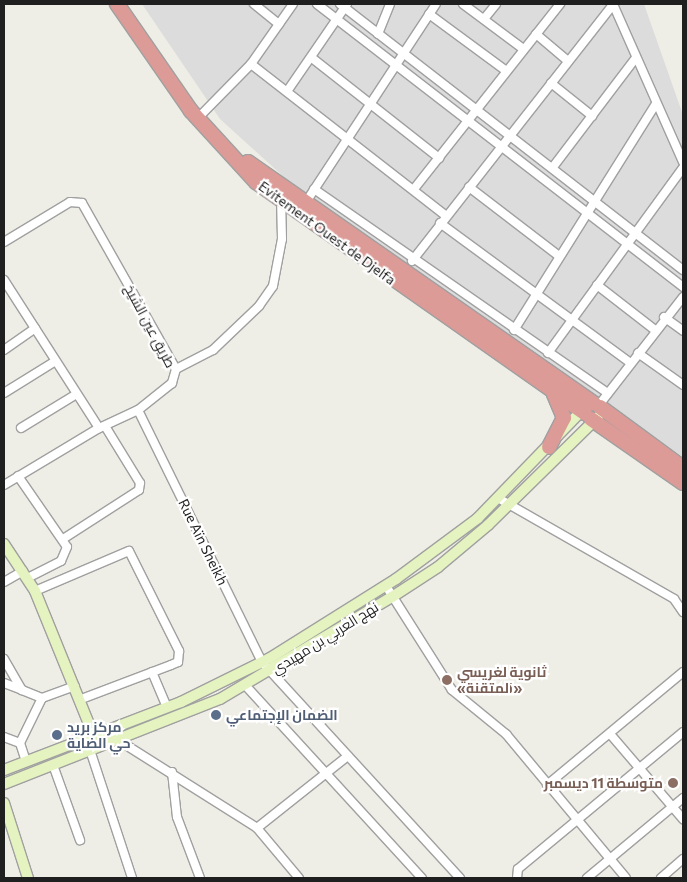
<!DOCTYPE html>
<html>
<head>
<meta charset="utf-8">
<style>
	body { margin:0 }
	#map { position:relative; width:687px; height:882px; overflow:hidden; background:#efeee6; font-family:Commissioner,Cairo,sans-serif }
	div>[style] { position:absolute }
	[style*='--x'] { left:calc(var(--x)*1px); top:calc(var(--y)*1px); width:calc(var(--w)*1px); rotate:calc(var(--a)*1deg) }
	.residential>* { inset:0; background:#dddcdc }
	.roads { filter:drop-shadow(1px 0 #a0a0a0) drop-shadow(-1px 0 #a0a0a0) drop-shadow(0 1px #a0a0a0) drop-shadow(0 -1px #a0a0a0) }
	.street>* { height:8px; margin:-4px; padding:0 4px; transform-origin:4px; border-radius:4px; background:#fff }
	.secondary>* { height:10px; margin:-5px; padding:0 5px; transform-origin:5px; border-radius:5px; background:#e4f3c0 }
	.highway>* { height:14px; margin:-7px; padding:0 7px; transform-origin:7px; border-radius:7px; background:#dd9b97 }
	.dots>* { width:14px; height:14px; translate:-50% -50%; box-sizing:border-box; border:2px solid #fff; border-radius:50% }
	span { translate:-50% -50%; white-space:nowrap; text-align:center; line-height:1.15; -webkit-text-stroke:4.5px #fff; paint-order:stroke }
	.street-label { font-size:14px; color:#1f1f1f }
	.education-label { font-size:14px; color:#785e54; font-weight:700 }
	.left { translate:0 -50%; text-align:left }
	.right { translate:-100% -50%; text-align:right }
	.service-label { font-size:14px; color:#4e5e75; font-weight:700 }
	.frame { position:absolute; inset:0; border:5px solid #1f1f1f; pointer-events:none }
</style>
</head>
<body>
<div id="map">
	<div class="residential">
		<i style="clip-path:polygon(142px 4px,644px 4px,683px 115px,683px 457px,285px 178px,220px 119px)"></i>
	</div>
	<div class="roads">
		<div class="street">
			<i style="--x:254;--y:4;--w:32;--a:39"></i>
			<i style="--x:317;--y:4;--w:463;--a:37.7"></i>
			<i style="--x:340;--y:4;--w:434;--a:37.8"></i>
			<i style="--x:463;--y:4;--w:74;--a:36.7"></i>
			<i style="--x:613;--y:4;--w:173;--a:66.1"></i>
			<i style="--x:429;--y:14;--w:94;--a:36.4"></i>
			<i style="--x:484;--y:19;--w:19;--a:-51"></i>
			<i style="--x:378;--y:34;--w:32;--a:-68"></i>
			<i style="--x:536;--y:34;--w:42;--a:40.2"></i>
			<i style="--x:312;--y:58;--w:162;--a:38.2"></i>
			<i style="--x:251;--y:64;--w:247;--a:37.9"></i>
			<i style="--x:551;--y:83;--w:53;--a:38.8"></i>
			<i style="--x:288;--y:90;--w:104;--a:-55.5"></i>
			<i style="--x:197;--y:119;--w:77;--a:-45.5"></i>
			<i style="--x:251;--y:64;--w:73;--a:-55"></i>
			<i style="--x:553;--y:167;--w:136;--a:-52.8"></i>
			<i style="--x:469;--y:187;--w:113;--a:37.5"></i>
			<i style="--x:314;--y:189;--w:358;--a:34.8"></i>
			<i style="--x:414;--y:189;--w:236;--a:-51.7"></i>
			<i style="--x:304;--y:205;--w:240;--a:-56.7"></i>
			<i style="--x:440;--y:223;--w:235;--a:36.3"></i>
			<i style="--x:4;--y:242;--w:77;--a:-31.2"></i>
			<i style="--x:70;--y:202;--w:12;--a:5"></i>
			<i style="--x:82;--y:203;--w:191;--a:60.5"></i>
			<i style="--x:176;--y:369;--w:15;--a:106"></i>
			<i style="--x:172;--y:383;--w:43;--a:141.5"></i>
			<i style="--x:138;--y:410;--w:43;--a:155.2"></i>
			<i style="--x:99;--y:428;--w:111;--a:149"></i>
			<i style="--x:412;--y:261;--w:325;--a:-51.9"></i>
			<i style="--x:4;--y:280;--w:176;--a:57.3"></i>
			<i style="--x:597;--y:285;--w:73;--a:37.8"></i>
			<i style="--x:664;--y:317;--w:24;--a:36"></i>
			<i style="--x:514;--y:330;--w:267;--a:-57.9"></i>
			<i style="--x:4;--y:350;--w:38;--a:-35"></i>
			<i style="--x:548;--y:353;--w:229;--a:-53.9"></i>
			<i style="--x:638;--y:353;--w:55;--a:35.4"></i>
			<i style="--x:176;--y:369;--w:42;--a:-27.2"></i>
			<i style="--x:213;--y:350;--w:64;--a:-43.7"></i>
			<i style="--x:259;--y:306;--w:24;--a:-55"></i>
			<i style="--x:273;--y:286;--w:48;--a:-79.2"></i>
			<i style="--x:282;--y:239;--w:42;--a:-91.4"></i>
			<i style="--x:4;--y:393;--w:59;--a:-31.8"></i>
			<i style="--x:599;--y:405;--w:137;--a:-52.1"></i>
			<i style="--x:138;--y:410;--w:281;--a:63.8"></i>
			<i style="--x:262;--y:662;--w:293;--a:47.5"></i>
			<i style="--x:21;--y:428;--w:63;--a:-31.4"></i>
			<i style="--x:18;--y:476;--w:86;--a:55.4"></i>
			<i style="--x:67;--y:547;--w:15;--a:113"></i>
			<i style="--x:61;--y:561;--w:37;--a:153"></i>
			<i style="--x:498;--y:498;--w:203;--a:29.8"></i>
			<i style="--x:674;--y:599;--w:16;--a:55"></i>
			<i style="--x:63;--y:539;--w:90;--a:-32.8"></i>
			<i style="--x:139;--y:490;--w:7;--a:-82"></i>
			<i style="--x:140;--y:483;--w:67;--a:-121.6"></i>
			<i style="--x:4;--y:582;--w:22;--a:-30"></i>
			<i style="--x:386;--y:586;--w:123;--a:57.6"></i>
			<i style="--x:452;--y:690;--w:70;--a:39.2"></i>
			<i style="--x:506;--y:734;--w:187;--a:50.2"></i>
			<i style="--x:35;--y:591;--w:102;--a:-23.1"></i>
			<i style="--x:129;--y:551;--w:112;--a:63.4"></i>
			<i style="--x:179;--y:651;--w:11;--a:95"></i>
			<i style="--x:178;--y:662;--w:8;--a:157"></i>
			<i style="--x:171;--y:665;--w:98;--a:159.2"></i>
			<i style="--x:4;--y:659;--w:36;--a:60"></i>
			<i style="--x:22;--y:690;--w:22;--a:22"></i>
			<i style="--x:152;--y:672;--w:39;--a:67"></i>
			<i style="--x:4;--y:683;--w:19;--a:21"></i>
			<i style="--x:245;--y:685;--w:262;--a:47.5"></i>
			<i style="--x:112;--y:729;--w:13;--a:61"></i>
			<i style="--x:118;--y:740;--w:165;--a:32.3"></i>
			<i style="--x:257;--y:828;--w:65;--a:50"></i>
			<i style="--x:611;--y:735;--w:111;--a:49.4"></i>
			<i style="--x:4;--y:737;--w:17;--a:21"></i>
			<i style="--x:20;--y:743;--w:19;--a:72"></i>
			<i style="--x:20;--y:743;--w:50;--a:-63.9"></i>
			<i style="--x:42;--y:698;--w:35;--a:-20"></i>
			<i style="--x:90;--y:750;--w:135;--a:71.8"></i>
			<i style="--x:53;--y:765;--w:80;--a:70.2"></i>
			<i style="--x:172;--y:772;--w:45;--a:83.7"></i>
			<i style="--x:177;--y:817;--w:65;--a:69.3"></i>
			<i style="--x:547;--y:785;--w:177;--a:-39.7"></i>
			<i style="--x:257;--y:828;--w:116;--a:-38.4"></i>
			<i style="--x:517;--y:878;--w:9;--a:-84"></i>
			<i style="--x:518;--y:869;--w:214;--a:-39.7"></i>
			<i style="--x:587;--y:878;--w:125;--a:-39.8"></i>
			<i style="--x:661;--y:878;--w:29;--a:-41"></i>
		</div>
		<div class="secondary">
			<i style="--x:4;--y:544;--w:56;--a:56.6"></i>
			<i style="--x:35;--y:591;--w:162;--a:67.9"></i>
			<i style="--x:4;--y:770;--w:190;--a:-21"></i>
			<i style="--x:181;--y:702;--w:99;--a:-26.3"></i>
			<i style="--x:270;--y:658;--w:149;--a:-32.1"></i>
			<i style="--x:396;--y:579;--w:102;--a:-36.6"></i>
			<i style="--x:478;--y:518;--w:156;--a:-46"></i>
			<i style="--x:4;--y:784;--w:232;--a:-21.5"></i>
			<i style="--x:220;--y:699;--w:200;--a:-30.7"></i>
			<i style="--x:392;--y:597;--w:55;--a:-33.1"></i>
			<i style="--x:438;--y:567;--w:65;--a:-40"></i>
			<i style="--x:488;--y:525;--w:154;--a:-44.5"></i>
			<i style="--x:4;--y:803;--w:79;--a:72.3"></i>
		</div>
		<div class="highway">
			<i style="--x:117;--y:4;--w:130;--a:55.3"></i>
			<i style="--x:191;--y:111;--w:96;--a:47.5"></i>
			<i style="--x:256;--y:182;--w:402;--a:35.1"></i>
			<i style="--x:248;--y:162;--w:422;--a:34.9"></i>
			<i style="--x:600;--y:407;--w:103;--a:36.3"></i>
			<i style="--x:591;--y:419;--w:112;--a:34.8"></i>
			<i style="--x:549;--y:447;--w:33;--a:-63"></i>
			<i style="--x:564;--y:418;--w:26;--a:-113"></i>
		</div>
	</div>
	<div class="dots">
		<i style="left:447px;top:680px;background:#8d6e63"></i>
		<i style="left:216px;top:715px;background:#5c6f8a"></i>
		<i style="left:57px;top:735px;background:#5c6f8a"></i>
		<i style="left:673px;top:783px;background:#8d6e63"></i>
	</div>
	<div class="street-label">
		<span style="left:327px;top:233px;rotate:36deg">Evitement Ouest de Djelfa</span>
		<span style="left:150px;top:326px;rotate:62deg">طريق عين الشيخ</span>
		<span style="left:203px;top:542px;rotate:64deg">Rue Aïn Sheikh</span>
		<span style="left:325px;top:638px;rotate:-32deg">نهج العربي بن مهيدي</span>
	</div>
	<div class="education-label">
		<span class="left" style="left:457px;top:680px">ثانوية لغريسي<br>«المتقنة»</span>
		<span class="right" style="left:663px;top:783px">متوسطة 11 ديسمبر</span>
	</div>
	<div class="service-label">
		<span class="left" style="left:226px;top:715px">الضمان الإجتماعي</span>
		<span class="left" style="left:67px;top:735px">مركز بريد<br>حي الضاية</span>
	</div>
	<div class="frame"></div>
</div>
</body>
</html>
